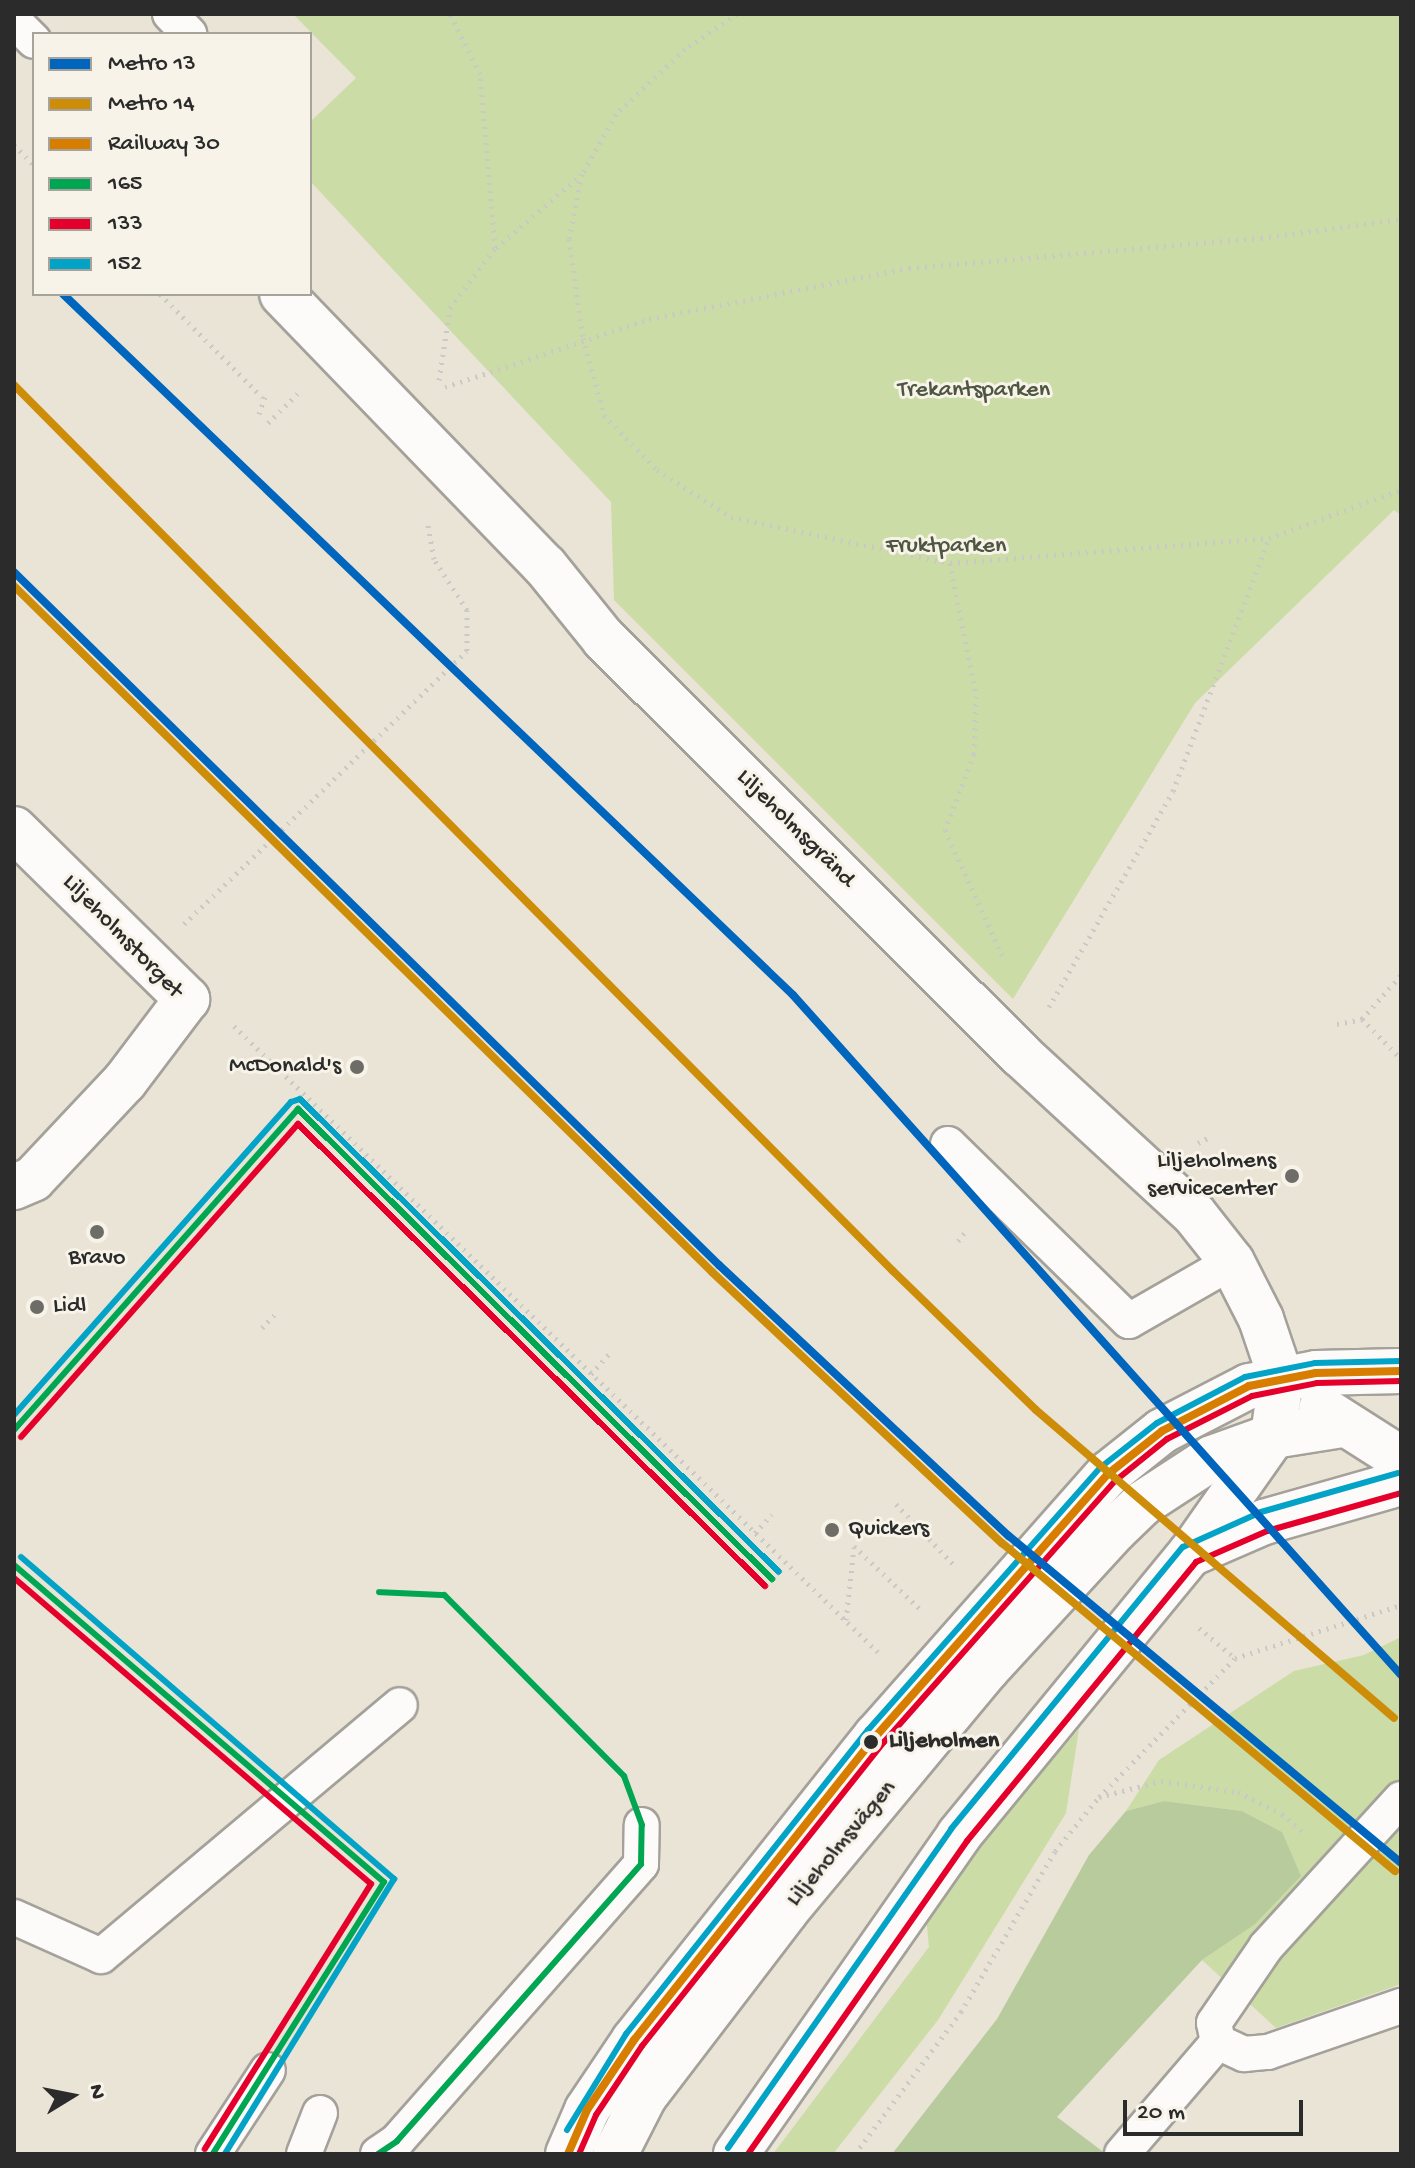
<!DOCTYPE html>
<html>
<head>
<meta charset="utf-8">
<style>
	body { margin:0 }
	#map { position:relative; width:1415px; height:2168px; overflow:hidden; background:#e9e4d6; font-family:"Gochi Hand",sans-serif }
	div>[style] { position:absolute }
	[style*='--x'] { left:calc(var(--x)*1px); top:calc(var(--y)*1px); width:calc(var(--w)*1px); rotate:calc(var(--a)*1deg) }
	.green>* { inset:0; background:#cbdca6 }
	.forest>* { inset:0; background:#b7cb9c }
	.path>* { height:5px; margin-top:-2.5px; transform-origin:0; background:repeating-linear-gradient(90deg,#cac9c6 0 2px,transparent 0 8px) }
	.roads { filter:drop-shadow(2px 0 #a4a19a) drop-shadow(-2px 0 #a4a19a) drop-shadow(0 2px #a4a19a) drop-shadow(0 -2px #a4a19a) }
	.service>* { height:34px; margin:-17px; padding:0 17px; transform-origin:17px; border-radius:17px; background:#fcfbf9 }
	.minor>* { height:44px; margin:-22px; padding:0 22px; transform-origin:22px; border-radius:22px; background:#fcfbf9 }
	.tertiary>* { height:44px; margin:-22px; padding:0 22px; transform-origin:22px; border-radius:22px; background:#fcfbf9 }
	.bus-1>* { height:6px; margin:-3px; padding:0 3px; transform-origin:3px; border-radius:3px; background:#00a651 }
	.bus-2>* { height:6px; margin:-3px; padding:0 3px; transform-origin:3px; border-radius:3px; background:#e4002b }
	.bus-3>* { height:6px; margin:-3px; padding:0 3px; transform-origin:3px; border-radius:3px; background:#02a3c6 }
	.rail-1>* { height:8px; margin:-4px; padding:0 4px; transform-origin:4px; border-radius:4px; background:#d77d00 }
	.metro-1>* { height:8px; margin:-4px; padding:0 4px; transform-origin:4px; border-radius:4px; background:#0065bd }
	.metro-2>* { height:8px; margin:-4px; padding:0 4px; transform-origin:4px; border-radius:4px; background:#ce8d09 }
	.dots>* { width:22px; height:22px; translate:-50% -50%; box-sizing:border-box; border:4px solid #f7f3e8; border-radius:50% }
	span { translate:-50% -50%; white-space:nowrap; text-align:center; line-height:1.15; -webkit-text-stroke:6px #f7f3e8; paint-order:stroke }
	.park-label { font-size:24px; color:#4d5640 }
	.street-label { font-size:24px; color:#2b2b2b }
	.poi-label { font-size:24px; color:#2b2b2b }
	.right { translate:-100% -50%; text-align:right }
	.left { translate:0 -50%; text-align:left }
	.stop-label { font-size:24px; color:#2b2b2b; font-weight:700 }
	.frame { position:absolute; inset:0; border:16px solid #2b2b2b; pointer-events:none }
	.legend { position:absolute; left:32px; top:32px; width:280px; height:264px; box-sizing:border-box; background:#f7f3e8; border:2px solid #a5a39c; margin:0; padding:10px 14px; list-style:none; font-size:24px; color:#2b2b2b }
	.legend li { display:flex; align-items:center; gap:16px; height:40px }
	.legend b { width:40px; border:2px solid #a5a39c }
	.north { position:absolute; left:32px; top:2056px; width:80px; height:80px; -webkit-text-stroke:6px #f7f3e8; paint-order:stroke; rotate:80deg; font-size:22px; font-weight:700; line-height:32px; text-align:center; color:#2b2b2b }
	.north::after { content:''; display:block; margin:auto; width:28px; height:36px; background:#2b2b2b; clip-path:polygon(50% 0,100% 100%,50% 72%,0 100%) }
	.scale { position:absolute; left:1123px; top:2100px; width:180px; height:36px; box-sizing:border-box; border:4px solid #2b2b2b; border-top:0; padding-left:10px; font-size:24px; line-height:28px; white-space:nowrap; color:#2b2b2b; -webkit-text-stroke:6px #f7f3e8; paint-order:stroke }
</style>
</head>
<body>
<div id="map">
	<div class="green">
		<i style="clip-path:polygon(293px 14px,1401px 14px,1401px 515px,1394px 510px,1195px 703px,1013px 999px,614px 600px,611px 502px,310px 181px,310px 122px,356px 78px)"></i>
		<i style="clip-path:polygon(1401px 1637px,1401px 1984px,1276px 2028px,1202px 1960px,1254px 1925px,1282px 1832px,1242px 1811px,1164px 1801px,1126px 1811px,1159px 1760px,1294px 1671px,1364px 1655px)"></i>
		<i style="clip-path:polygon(1079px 1729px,1066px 1813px,938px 2020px,833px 2154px,773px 2154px,929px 1947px,925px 1906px)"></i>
	</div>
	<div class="forest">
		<i style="clip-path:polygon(1164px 1801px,1242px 1811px,1282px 1832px,1301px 1876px,1254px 1925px,1202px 1960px,1057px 2117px,1106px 2154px,892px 2154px,997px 2019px,1089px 1855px,1126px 1811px)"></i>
	</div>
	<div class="path">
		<i style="--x:737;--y:14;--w:63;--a:146.1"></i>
		<i style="--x:685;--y:49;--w:95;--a:136.7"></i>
		<i style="--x:616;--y:114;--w:69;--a:119.5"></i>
		<i style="--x:582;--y:174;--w:66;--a:101.3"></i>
		<i style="--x:569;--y:239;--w:100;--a:82"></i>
		<i style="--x:583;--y:338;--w:80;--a:74.7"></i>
		<i style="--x:604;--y:415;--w:76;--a:46.1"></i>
		<i style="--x:657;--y:470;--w:88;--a:32.4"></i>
		<i style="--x:731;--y:517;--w:224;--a:11.9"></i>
		<i style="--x:950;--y:563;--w:320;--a:-4.5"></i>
		<i style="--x:1269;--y:538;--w:140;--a:-20"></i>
		<i style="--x:14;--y:145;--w:28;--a:45"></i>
		<i style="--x:496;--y:248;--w:113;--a:-40.7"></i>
		<i style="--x:160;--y:294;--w:145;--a:45.3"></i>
		<i style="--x:439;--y:380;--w:73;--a:-81.3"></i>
		<i style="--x:450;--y:308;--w:75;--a:-53.1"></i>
		<i style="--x:495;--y:248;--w:175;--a:-94.9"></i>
		<i style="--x:480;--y:74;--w:67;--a:-116.6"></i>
		<i style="--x:445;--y:387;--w:215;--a:-18.4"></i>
		<i style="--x:649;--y:319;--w:265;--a:-11.1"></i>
		<i style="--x:909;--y:268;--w:353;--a:-4.9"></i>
		<i style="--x:1261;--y:238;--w:141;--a:-7.7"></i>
		<i style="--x:259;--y:414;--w:21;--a:-71"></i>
		<i style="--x:268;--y:423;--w:47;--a:-45"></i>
		<i style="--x:950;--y:563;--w:136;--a:78.9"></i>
		<i style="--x:976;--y:696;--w:58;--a:92"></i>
		<i style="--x:974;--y:754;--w:81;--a:110.9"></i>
		<i style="--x:945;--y:830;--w:140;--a:65.5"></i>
		<i style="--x:184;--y:924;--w:393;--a:-44"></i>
		<i style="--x:467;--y:651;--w:41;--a:-90"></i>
		<i style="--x:467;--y:610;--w:61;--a:-122.9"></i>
		<i style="--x:434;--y:559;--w:36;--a:-100"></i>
		<i style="--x:1049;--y:1007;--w:249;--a:-60.1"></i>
		<i style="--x:1173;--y:791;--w:271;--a:-69.2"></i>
		<i style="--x:1362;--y:1019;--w:59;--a:-48.4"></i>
		<i style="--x:1337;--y:1024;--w:25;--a:-11"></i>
		<i style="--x:1362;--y:1019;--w:56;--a:45.7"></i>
		<i style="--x:234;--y:1026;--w:898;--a:44.19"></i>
		<i style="--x:1198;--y:1143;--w:11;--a:-27"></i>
		<i style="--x:958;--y:1241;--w:14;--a:-51"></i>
		<i style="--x:262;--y:1328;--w:18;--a:-47"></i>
		<i style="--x:591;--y:1374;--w:28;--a:-48"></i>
		<i style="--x:896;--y:1504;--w:87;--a:46.4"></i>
		<i style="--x:755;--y:1533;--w:25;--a:-48"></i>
		<i style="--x:854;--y:1546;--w:91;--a:43.7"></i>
		<i style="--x:846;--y:1620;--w:73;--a:-83.7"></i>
		<i style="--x:1199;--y:1628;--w:47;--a:39.8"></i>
		<i style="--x:1099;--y:1797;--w:64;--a:-14.5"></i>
		<i style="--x:1161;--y:1781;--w:78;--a:8.1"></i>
		<i style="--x:1238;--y:1792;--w:49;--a:26.6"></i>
		<i style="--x:1282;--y:1814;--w:31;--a:40"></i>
		<i style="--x:855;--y:2154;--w:177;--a:-53.3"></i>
		<i style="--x:961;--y:2012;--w:186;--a:-59.7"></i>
		<i style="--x:1055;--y:1851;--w:70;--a:-50.8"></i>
		<i style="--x:1099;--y:1797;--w:194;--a:-45.6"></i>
		<i style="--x:1235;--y:1658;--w:174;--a:-17.7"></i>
	</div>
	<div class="roads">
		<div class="service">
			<i style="--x:170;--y:14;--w:28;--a:46"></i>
			<i style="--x:14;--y:21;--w:28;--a:45"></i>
			<i style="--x:948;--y:1144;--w:253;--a:44.4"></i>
			<i style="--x:1129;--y:1321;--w:119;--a:-29.8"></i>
			<i style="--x:1401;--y:1799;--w:200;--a:132.4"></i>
			<i style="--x:1266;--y:1947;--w:92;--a:124.4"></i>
			<i style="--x:1214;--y:2023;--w:19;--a:78"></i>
			<i style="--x:1218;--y:2042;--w:29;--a:25"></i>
			<i style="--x:1244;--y:2054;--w:24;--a:-5"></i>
			<i style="--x:1268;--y:2052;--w:141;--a:-19.1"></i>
			<i style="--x:14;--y:1917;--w:95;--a:24.1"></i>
			<i style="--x:101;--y:1956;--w:390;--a:-40"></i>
			<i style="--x:213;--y:2154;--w:100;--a:-56.8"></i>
			<i style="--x:304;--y:2154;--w:44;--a:-68.7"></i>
			<i style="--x:378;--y:2154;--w:23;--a:-34"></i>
			<i style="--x:397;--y:2141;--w:369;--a:-48.6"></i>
			<i style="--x:641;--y:1864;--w:39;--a:-89"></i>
			<i style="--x:1122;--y:2154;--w:148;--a:-49.4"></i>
		</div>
		<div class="minor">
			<i style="--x:282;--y:294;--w:378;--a:46"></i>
			<i style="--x:545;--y:566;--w:94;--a:51.1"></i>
			<i style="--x:604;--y:639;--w:589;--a:44.93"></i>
			<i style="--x:1021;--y:1055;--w:235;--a:42.6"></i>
			<i style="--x:1194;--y:1214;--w:61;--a:51.6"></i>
			<i style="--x:1232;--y:1262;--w:64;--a:63"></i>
			<i style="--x:1261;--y:1319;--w:62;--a:71.3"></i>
			<i style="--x:1281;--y:1378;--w:59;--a:97.9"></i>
			<i style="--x:1273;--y:1436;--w:144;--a:125.1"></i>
			<i style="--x:14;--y:829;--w:243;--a:44.5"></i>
			<i style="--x:187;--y:999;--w:103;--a:127.1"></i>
			<i style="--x:125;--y:1081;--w:134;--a:133.2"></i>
			<i style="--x:33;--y:1179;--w:21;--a:157"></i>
			<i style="--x:1321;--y:1408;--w:95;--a:32.5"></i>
			<i style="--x:568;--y:2154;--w:48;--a:-66.6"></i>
			<i style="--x:587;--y:2110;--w:84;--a:-56.1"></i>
			<i style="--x:634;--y:2040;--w:389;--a:-51.5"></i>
			<i style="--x:876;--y:1736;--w:350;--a:-48.5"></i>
			<i style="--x:1108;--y:1474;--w:69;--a:-38.5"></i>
			<i style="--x:1162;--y:1431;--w:98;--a:-27.3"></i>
			<i style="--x:1249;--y:1386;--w:68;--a:-11"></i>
			<i style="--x:1316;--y:1373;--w:85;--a:-1.3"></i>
			<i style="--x:615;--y:2154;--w:64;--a:-63"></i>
			<i style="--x:644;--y:2097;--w:234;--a:-52.6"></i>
			<i style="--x:786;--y:1911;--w:315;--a:-50.3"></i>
			<i style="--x:987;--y:1669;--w:189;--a:-47.4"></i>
			<i style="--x:1115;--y:1530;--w:39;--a:-44"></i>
			<i style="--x:1143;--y:1503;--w:82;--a:-33.1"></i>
			<i style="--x:1212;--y:1458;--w:65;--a:-19.8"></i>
			<i style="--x:1273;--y:1436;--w:70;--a:-9.1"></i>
		</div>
		<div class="tertiary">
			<i style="--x:736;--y:2154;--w:389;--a:-55"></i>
			<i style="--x:959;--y:1835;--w:364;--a:-50.6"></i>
			<i style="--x:1190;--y:1554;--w:81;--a:-23.4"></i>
			<i style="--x:1264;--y:1522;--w:142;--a:-15.9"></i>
		</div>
	</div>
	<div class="bus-1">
		<i style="--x:14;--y:1430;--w:429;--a:-48.5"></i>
		<i style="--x:298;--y:1109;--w:668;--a:44.76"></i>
		<i style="--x:14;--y:1565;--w:487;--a:40.6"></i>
		<i style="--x:384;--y:1882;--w:321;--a:122.2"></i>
		<i style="--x:378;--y:2154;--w:23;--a:-34"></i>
		<i style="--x:397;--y:2141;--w:369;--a:-48.6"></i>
		<i style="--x:641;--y:1864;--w:39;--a:-89"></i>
		<i style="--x:642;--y:1825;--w:52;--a:-110.2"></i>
		<i style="--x:624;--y:1776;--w:255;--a:-134.8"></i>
		<i style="--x:444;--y:1595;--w:65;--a:-177.4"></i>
	</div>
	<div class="bus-2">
		<i style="--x:21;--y:1437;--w:418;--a:-48.5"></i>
		<i style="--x:298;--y:1124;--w:657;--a:44.69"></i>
		<i style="--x:14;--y:1578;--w:470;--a:40.6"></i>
		<i style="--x:371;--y:1884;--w:313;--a:122.1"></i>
		<i style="--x:579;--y:2154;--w:43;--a:-66.4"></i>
		<i style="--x:596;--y:2115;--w:83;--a:-56.3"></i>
		<i style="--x:642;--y:2046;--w:389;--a:-51.5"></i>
		<i style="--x:884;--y:1742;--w:349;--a:-48.5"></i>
		<i style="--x:1115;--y:1481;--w:67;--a:-38.9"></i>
		<i style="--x:1167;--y:1439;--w:95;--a:-26.8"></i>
		<i style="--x:1252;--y:1396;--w:66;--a:-11.3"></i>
		<i style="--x:1317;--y:1383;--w:84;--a:-1.4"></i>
		<i style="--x:748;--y:2154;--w:382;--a:-55"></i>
		<i style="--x:967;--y:1841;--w:361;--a:-50.6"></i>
		<i style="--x:1196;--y:1562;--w:77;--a:-23.6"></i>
		<i style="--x:1267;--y:1531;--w:139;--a:-15.8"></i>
	</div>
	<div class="bus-3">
		<i style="--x:14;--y:1415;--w:418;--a:-48.5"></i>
		<i style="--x:291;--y:1102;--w:9;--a:-18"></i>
		<i style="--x:300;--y:1099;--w:673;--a:44.64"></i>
		<i style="--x:21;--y:1557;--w:493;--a:40.8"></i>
		<i style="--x:394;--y:1879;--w:323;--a:121.6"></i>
		<i style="--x:567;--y:2130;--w:113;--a:-58.4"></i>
		<i style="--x:626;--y:2034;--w:389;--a:-51.5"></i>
		<i style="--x:868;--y:1730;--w:351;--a:-48.5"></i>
		<i style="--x:1101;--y:1467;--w:71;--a:-38.2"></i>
		<i style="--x:1157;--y:1423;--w:99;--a:-27.6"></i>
		<i style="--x:1245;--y:1377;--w:71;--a:-11.3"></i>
		<i style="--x:1315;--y:1363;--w:86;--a:-1.3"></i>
		<i style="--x:728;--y:2148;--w:389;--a:-55"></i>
		<i style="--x:951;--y:1829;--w:365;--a:-50.6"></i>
		<i style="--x:1183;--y:1547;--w:85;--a:-24.2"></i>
		<i style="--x:1261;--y:1512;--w:142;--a:-15.9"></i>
	</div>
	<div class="rail-1">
		<i style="--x:568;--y:2154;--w:48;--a:-66.6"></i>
		<i style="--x:587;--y:2110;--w:84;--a:-56.1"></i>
		<i style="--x:634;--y:2040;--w:389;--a:-51.5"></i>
		<i style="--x:876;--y:1736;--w:350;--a:-48.5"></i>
		<i style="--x:1108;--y:1474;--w:69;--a:-38.5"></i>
		<i style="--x:1162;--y:1431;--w:98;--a:-27.3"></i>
		<i style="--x:1249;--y:1386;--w:68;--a:-11"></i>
		<i style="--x:1316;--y:1373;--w:85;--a:-1.3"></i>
	</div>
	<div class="metro-1">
		<i style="--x:63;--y:294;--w:1012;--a:43.84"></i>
		<i style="--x:793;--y:995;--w:912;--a:48.2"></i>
		<i style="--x:14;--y:572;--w:989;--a:44.51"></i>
		<i style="--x:719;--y:1265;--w:397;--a:43.1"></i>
		<i style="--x:1009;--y:1536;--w:510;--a:39.83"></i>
	</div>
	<div class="metro-2">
		<i style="--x:14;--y:385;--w:1248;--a:45.23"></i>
		<i style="--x:893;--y:1271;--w:199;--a:44.2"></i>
		<i style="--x:1036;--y:1410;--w:472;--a:40.7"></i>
		<i style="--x:14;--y:586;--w:979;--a:44.5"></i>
		<i style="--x:712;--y:1272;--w:397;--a:43.1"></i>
		<i style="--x:1002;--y:1543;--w:512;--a:39.85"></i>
	</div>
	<div class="dots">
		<i style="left:357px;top:1067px;background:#6e6c67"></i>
		<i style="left:1292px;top:1176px;background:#6e6c67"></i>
		<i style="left:97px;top:1232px;background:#6e6c67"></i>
		<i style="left:37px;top:1307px;background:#6e6c67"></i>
		<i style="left:832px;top:1530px;background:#6e6c67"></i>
		<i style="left:871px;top:1742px;background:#2b2b2b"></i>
	</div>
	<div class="park-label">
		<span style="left:974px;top:391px">Trekantsparken</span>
		<span style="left:946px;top:547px">Fruktparken</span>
	</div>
	<div class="street-label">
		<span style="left:795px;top:829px;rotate:45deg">Liljeholmsgränd</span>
		<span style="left:122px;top:937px;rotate:46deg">Liljeholmstorget</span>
		<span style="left:842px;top:1844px;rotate:-50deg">Liljeholmsvägen</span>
	</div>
	<div class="poi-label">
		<span class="right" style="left:341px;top:1067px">McDonald's</span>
		<span class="right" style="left:1276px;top:1176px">Liljeholmens<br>servicecenter</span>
		<span style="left:97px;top:1259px">Bravo</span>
		<span class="left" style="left:53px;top:1307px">Lidl</span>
		<span class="left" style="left:848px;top:1530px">Quickers</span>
	</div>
	<div class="stop-label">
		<span class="left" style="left:889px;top:1742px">Liljeholmen</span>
	</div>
	<div class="frame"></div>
	<ul class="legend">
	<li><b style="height:10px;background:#0065bd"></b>Metro 13</li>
	<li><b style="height:10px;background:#ce8d09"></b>Metro 14</li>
	<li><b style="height:10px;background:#d77d00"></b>Railway 30</li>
	<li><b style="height:10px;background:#00a651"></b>165</li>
	<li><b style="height:10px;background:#e4002b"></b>133</li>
	<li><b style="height:10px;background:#02a3c6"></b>152</li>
	</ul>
	<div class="north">N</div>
	<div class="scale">20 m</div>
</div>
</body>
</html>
